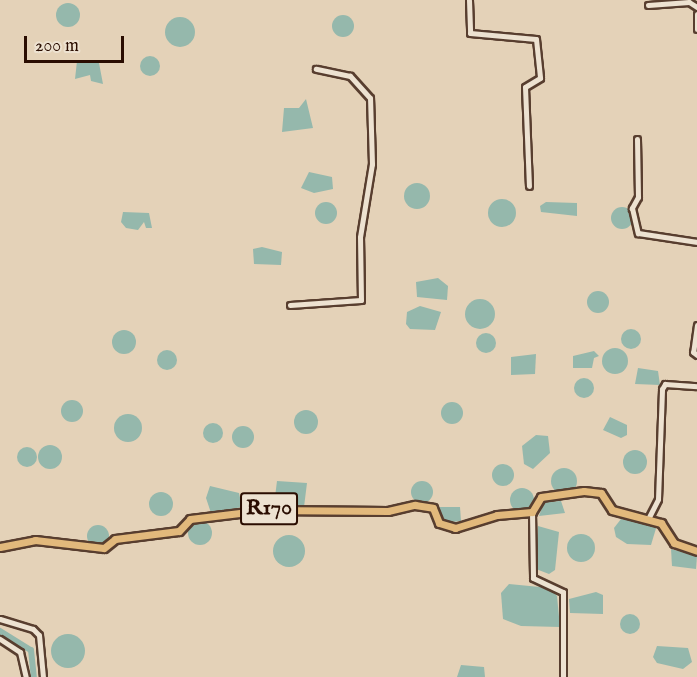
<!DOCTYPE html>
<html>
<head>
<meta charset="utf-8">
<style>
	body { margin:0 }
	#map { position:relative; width:697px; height:677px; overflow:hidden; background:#e4d2b8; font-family:"IM FELL English",serif }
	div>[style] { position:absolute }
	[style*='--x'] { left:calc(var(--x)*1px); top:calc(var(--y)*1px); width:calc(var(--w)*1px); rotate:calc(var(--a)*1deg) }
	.water>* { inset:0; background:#95b8ac }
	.round { border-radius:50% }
	.river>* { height:6px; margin:-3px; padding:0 3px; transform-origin:3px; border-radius:3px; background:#95b8ac }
	.roads { filter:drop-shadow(2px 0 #583e2f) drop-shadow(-2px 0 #583e2f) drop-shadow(0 2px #583e2f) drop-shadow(0 -2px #583e2f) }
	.minor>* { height:5px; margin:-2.5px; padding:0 2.5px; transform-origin:2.5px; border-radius:2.5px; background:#ede2d1 }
	.major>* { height:7px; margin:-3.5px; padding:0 3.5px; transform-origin:3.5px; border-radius:3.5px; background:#e2b97c }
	span { translate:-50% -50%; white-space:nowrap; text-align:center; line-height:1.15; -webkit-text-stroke:4.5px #ede2d1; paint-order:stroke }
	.shield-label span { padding:2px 4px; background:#ede2d1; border:2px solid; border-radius:4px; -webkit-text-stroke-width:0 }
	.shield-label { font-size:22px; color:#2a0d01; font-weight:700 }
	.scale { position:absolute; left:24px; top:36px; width:100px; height:27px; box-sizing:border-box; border:3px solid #2a0d01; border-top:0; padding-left:8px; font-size:18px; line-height:21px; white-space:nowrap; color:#2a0d01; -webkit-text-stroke:4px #ede2d1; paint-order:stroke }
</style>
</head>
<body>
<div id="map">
	<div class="water">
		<i class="round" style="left:56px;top:3px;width:24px;height:24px"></i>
		<i class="round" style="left:332px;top:15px;width:22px;height:22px"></i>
		<i class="round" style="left:165px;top:17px;width:30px;height:30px"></i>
		<i class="round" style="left:140px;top:56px;width:20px;height:20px"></i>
		<i style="clip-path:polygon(77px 61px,99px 63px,103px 84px,91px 81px,90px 75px,75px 79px)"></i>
		<i style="clip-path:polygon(306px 99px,313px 128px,282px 132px,284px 108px,299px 108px)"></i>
		<i style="clip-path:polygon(309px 172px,332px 177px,333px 189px,314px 193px,301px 188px)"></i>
		<i class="round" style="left:404px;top:183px;width:26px;height:26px"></i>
		<i class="round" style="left:488px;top:199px;width:28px;height:28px"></i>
		<i style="clip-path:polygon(546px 202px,577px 203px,577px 216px,541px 212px,540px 206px)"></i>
		<i class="round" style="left:315px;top:202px;width:22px;height:22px"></i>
		<i class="round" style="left:611px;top:207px;width:22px;height:22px"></i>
		<i style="clip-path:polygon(123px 212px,149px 213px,152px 228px,146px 228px,144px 222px,138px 230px,126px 228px,121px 222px)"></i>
		<i style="clip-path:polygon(262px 247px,282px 252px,281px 265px,254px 264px,253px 249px)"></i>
		<i style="clip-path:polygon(438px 278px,448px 286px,447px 300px,417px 297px,416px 282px)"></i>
		<i class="round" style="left:587px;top:291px;width:22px;height:22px"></i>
		<i class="round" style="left:465px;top:299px;width:30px;height:30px"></i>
		<i style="clip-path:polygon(420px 306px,441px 312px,435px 330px,410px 329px,406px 324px,407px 312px)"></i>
		<i class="round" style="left:621px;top:329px;width:20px;height:20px"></i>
		<i class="round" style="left:112px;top:330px;width:24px;height:24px"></i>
		<i class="round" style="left:476px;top:333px;width:20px;height:20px"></i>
		<i class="round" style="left:602px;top:348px;width:26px;height:26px"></i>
		<i class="round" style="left:157px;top:350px;width:20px;height:20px"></i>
		<i style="clip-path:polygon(594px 351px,599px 356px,594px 358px,592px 368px,573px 368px,573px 356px)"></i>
		<i style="clip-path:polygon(536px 354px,535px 374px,511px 375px,511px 357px)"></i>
		<i style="clip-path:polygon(638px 368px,658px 371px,660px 385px,635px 384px)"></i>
		<i class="round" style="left:574px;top:378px;width:20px;height:20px"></i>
		<i class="round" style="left:61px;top:400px;width:22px;height:22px"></i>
		<i class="round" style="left:441px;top:402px;width:22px;height:22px"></i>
		<i class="round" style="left:294px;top:410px;width:24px;height:24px"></i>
		<i class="round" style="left:114px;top:414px;width:28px;height:28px"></i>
		<i style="clip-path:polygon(610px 417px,627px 425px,627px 435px,621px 438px,603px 430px)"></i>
		<i class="round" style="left:203px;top:423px;width:20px;height:20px"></i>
		<i class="round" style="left:232px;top:426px;width:22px;height:22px"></i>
		<i style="clip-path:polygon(536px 435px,548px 436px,550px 453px,533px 469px,524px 464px,522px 446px)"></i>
		<i class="round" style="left:38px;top:445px;width:24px;height:24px"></i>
		<i class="round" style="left:17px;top:447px;width:20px;height:20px"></i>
		<i class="round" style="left:623px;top:450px;width:24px;height:24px"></i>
		<i class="round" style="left:492px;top:464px;width:22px;height:22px"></i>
		<i class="round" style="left:551px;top:468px;width:26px;height:26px"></i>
		<i class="round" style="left:411px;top:481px;width:22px;height:22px"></i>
		<i style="clip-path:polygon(277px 481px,307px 483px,304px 507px,274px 505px)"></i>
		<i style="clip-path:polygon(210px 486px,239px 493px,242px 507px,211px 513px,206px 498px)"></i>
		<i class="round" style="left:510px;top:488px;width:24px;height:24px"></i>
		<i class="round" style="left:149px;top:492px;width:24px;height:24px"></i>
		<i style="clip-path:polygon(561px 501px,565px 513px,539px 516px,544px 502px)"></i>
		<i style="clip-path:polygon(437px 507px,460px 507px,461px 521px,442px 523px)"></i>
		<i style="clip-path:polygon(621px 519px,657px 525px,651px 545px,627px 544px,616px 537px,614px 528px)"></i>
		<i class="round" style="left:188px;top:521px;width:24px;height:24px"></i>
		<i class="round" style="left:87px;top:525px;width:22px;height:22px"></i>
		<i style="clip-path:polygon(538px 526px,559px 532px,555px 570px,549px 574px,536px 569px)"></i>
		<i class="round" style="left:567px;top:534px;width:28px;height:28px"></i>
		<i class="round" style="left:273px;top:535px;width:32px;height:32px"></i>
		<i style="clip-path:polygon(671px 549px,697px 556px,696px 569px,672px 566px)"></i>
		<i style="clip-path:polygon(509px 584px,550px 588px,557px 596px,560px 627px,521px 626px,503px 619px,501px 593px)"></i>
		<i style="clip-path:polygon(596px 592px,603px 595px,603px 614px,570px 613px,569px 599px)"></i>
		<i class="round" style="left:620px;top:614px;width:20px;height:20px"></i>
		<i class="round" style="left:51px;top:634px;width:34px;height:34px"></i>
		<i style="clip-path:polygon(657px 646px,688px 648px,692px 662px,683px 669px,657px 663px,653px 657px)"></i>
		<i style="clip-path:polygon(461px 665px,484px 667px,485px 677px,457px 677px)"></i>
	</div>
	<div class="river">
		<i style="--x:0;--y:631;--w:36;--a:32"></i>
		<i style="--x:31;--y:650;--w:27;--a:84"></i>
	</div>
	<div class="roads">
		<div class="minor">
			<i style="--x:469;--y:0;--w:33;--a:88"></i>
			<i style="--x:470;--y:33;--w:66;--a:5.2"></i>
			<i style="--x:536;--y:39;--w:39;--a:84"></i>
			<i style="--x:540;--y:78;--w:17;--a:149"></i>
			<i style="--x:525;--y:87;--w:99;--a:87.7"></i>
			<i style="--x:648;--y:5;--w:41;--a:-4.2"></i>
			<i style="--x:689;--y:2;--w:9;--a:32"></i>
			<i style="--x:697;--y:14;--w:15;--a:90"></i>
			<i style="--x:637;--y:139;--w:58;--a:89"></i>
			<i style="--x:638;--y:197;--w:13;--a:119"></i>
			<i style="--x:632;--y:208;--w:26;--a:77"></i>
			<i style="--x:638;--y:233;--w:60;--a:8.7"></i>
			<i style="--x:290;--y:305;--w:71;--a:-4"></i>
			<i style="--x:361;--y:300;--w:63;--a:-90.9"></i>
			<i style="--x:360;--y:237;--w:74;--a:-80.7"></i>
			<i style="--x:372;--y:164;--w:66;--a:-91.7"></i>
			<i style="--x:370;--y:98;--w:30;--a:-132"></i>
			<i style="--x:350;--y:76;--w:35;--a:-168"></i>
			<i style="--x:697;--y:325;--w:27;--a:98"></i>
			<i style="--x:693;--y:352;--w:5;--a:37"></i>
			<i style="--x:532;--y:512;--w:66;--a:89.1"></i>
			<i style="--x:533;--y:578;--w:33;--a:25"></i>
			<i style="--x:563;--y:592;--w:85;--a:90"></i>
			<i style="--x:648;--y:519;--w:22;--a:-63"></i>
			<i style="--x:658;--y:499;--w:110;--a:-87.9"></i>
			<i style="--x:662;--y:389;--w:6;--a:-59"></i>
			<i style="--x:665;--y:384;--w:32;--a:4"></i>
			<i style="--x:0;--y:619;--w:34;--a:17"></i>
			<i style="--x:33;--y:629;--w:8;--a:45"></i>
			<i style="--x:39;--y:635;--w:42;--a:84.6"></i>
			<i style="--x:0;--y:639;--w:24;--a:33"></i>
			<i style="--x:20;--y:652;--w:26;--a:77"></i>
		</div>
		<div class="major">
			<i style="--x:0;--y:547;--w:36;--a:-11"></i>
			<i style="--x:35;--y:540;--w:69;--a:6.6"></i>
			<i style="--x:104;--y:548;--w:14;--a:-39"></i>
			<i style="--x:115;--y:539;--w:64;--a:-7.1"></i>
			<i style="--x:179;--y:531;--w:16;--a:-47"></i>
			<i style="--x:190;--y:519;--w:75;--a:-6.9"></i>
			<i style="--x:264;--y:510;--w:124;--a:0.5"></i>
			<i style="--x:388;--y:511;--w:28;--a:-13"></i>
			<i style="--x:415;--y:505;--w:18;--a:9"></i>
			<i style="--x:433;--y:508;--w:16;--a:68"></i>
			<i style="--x:439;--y:523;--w:17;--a:17"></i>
			<i style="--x:455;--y:528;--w:44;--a:-17.2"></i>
			<i style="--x:497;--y:515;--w:35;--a:-5"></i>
			<i style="--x:532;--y:512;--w:17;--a:-59"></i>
			<i style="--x:541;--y:497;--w:43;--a:-7.9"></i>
			<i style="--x:584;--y:491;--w:17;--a:7"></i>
			<i style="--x:601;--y:493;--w:20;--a:57"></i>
			<i style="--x:612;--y:510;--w:51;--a:14.9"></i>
			<i style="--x:661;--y:523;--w:24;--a:57"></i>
			<i style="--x:674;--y:543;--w:24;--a:19"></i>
		</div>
	</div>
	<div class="shield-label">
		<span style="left:269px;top:509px">R170</span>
	</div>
	<div class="scale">200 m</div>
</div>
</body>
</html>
